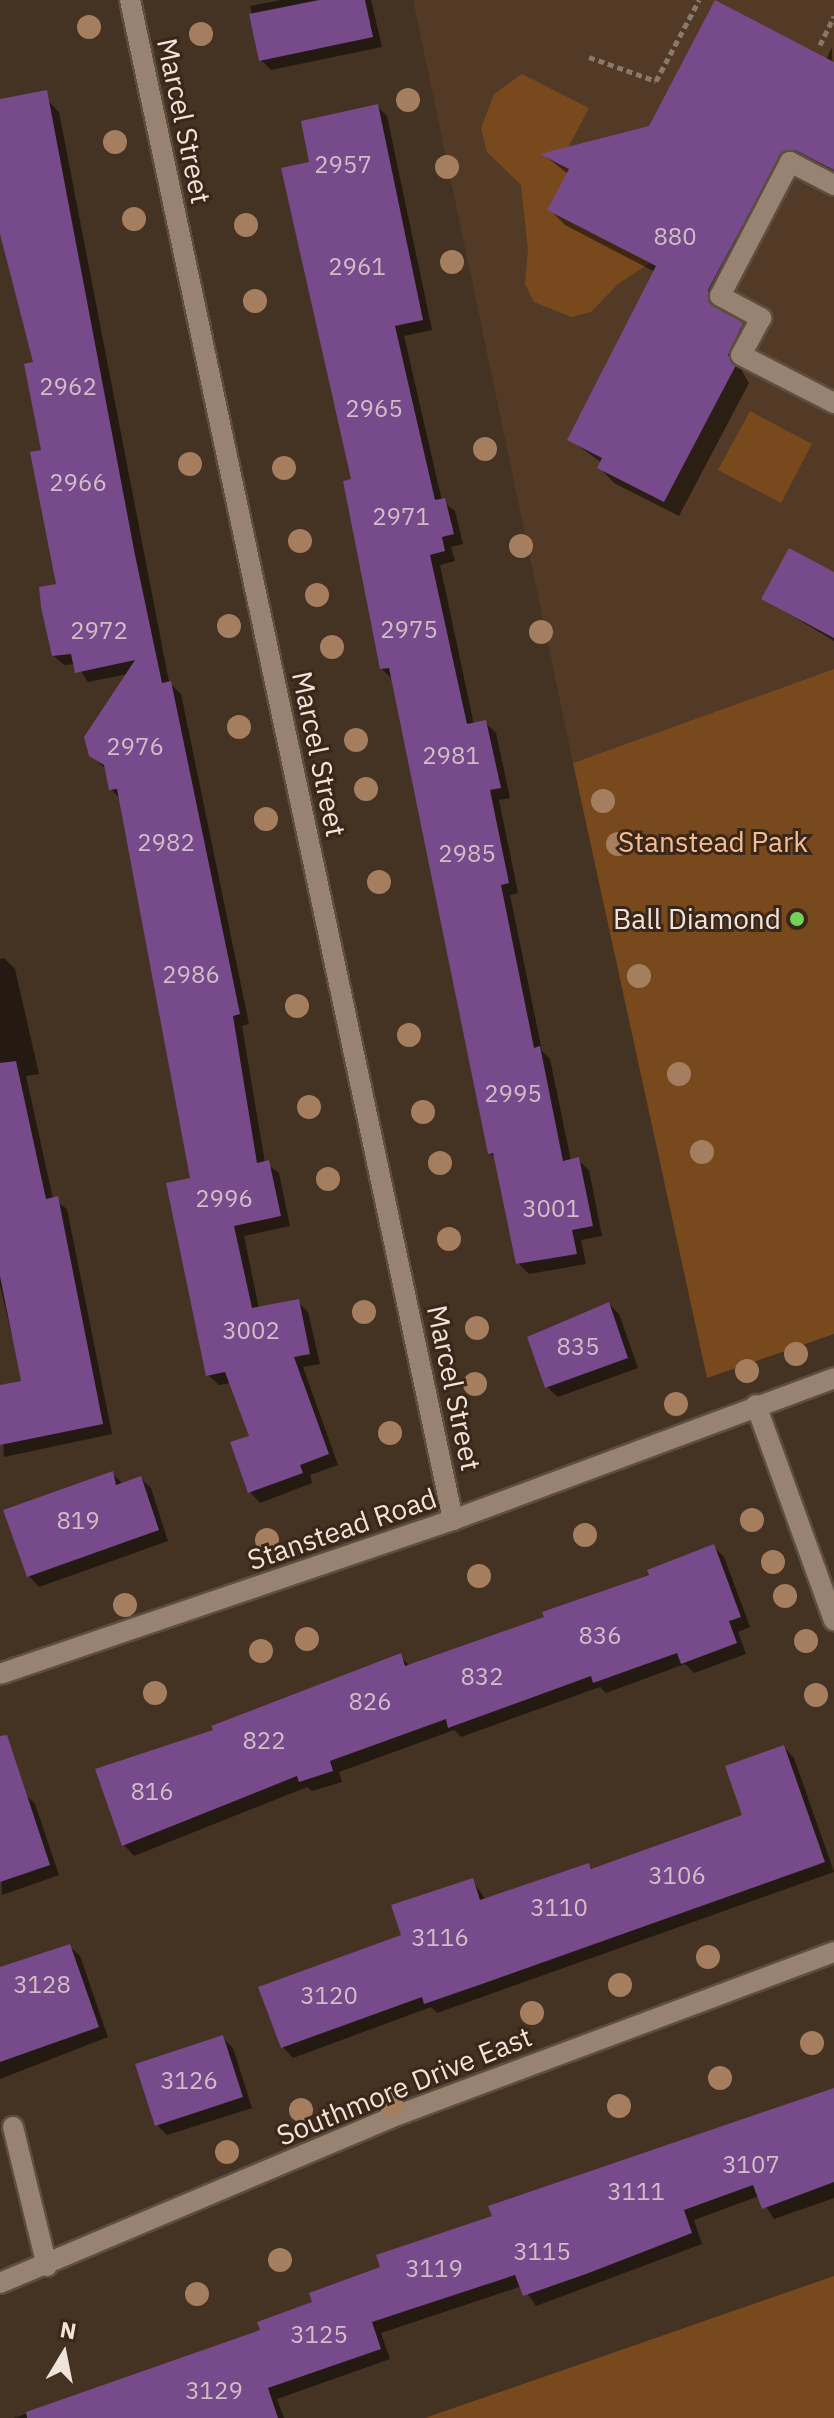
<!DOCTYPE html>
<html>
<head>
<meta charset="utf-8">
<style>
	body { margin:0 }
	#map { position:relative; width:834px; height:2418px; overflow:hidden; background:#443222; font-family:"IBM Plex Sans",sans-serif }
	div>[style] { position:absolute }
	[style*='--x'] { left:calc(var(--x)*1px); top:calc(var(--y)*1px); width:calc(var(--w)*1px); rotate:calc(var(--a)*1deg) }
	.built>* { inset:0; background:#523a26 }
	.green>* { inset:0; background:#79491e }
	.shadow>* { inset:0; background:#0007 }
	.building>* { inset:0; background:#764a8b }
	.path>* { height:5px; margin-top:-2.5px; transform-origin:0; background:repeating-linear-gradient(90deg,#89796c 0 6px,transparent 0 10px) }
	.roads { filter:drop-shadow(2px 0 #5d4e40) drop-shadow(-2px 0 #5d4e40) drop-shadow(0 2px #5d4e40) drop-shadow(0 -2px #5d4e40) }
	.street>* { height:20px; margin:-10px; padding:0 10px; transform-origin:10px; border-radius:10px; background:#988271 }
	.trees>* { width:24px; height:24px; margin:-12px; border-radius:50%; background:#a57e60 }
	.dots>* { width:22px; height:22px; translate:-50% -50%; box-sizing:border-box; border:4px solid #3a2719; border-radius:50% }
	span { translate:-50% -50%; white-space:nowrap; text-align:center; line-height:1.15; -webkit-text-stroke:6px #3a2719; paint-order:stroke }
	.number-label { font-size:24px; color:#d2bdc6 }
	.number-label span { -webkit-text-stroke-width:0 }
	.street-label { font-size:28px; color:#f0e3da }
	.park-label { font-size:28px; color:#f4bd92 }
	.poi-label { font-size:28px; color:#f0e3da }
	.right { translate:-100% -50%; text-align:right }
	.north { position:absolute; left:24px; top:2314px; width:80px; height:80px; -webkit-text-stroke:6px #3a2719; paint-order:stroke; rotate:10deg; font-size:22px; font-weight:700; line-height:32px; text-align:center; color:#f0e3da }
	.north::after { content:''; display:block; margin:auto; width:28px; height:36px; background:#f0e3da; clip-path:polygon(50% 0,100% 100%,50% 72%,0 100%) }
</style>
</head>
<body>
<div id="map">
	<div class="built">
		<i style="clip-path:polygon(413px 0,834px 0,834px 669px,573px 763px)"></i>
	</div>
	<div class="green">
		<i style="clip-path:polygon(522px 74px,589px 108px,560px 163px,569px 169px,548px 210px,650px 263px,618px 284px,591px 312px,571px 317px,534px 302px,525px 284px,528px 250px,521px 185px,487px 152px,481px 128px,494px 94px)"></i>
		<i style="clip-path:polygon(750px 411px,812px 444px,781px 503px,718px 470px)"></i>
		<i style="clip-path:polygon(834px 669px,834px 1334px,707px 1378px,573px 763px)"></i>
		<i style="clip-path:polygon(834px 2276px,834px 2418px,425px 2418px)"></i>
	</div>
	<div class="shadow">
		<i style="clip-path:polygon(281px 0,371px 0,382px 47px,271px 70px,261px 60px,250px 6px)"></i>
		<i style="clip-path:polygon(832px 47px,834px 176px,799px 165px,722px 306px,725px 316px,757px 340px,742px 371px,749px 383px,679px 516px,614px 483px,600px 468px,602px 463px,569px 439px,655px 272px,565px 225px,550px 210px,568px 174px,544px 155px,650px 127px,826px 60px)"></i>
		<i style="clip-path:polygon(0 101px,48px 101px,59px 112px,169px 682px,181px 694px,249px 1024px,242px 1026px,265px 1163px,279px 1173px,290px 1226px,244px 1236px,259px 1309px,298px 1302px,308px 1312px,320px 1364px,303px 1367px,338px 1465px,310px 1475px,312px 1483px,260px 1503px,250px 1492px,252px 1437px,231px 1383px,219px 1385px,208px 1375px,192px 1179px,121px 800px,111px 789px,106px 769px,91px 755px,128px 674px,88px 682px,76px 664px,64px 665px,53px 655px,59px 585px,35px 363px,0 224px)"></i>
		<i style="clip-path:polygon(377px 106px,387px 116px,432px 330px,404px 336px,442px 501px,455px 511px,463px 544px,451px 547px,455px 561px,440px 565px,474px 725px,485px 722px,496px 733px,510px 798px,499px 800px,518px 893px,510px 895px,542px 1051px,550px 1059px,571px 1161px,578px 1160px,589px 1170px,602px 1236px,581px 1240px,586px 1264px,529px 1274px,518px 1263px,497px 1160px,490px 1153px,392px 679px,381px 668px,312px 164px)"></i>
		<i style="clip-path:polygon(834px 574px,834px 641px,764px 599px)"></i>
		<i style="clip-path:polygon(4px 958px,15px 969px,39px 1074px,26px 1076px,53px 1199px,67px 1209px,112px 1434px,4px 1457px,0 1387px,23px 1383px,0 1285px,0 959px)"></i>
		<i style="clip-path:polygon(609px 1304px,619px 1314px,638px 1368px,558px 1397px,547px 1387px)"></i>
		<i style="clip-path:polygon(112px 1473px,123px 1484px,140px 1478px,151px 1488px,168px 1541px,39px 1587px,29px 1576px,6px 1512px)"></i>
		<i style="clip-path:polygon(714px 1547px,724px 1557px,750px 1627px,738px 1632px,746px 1654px,694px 1673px,685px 1664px,606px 1693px,600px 1687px,461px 1737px,454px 1730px,339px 1772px,342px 1782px,312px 1791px,307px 1787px,134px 1856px,124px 1845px,97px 1771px,215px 1731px,400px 1656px,410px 1666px,546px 1618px)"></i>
		<i style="clip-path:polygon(784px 1747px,794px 1758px,834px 1872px,437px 2013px,431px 2007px,293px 2058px,283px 2047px,472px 1880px,486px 1900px,588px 1865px,594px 1870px,745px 1816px)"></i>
		<i style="clip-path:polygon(25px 1794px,35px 1804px,59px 1875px,2px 1895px,0 1802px)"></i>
		<i style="clip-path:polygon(69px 1946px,80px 1956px,108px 2037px,0 2079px,0 1969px)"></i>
		<i style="clip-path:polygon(222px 2037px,233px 2048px,252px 2108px,167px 2135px,157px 2125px)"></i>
		<i style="clip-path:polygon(834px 2089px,834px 2198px,774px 2219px,759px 2196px,694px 2220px,702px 2244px,536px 2306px,522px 2286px,381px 2333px,390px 2359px,277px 2399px,284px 2418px,14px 2418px,263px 2331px,383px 2268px,494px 2217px)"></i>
	</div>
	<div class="building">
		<i style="clip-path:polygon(319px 0,365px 0,373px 37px,259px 61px,249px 14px)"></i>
		<i style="clip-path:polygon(715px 0,834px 62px,834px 170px,795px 150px,782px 152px,708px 290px,709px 303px,743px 323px,728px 355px,735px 367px,664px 502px,597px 468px,602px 458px,567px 440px,656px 266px,547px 210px,569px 169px,540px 154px,649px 126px)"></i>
		<i style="clip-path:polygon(47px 90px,135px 555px,162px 683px,171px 681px,240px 1014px,233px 1016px,257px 1163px,269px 1160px,281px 1216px,234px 1226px,252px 1308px,299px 1299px,310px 1354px,294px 1357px,329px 1454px,300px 1465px,303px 1473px,248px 1493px,230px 1442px,249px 1436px,225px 1372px,206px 1376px,166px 1183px,190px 1178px,117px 789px,109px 790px,104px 765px,89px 756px,84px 737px,135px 660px,75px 673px,71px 654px,52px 656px,41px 607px,39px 587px,56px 584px,30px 452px,41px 450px,24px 364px,33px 362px,0 234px,0 99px)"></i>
		<i style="clip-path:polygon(378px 104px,423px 320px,395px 326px,435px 500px,445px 498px,454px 534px,442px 537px,445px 551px,430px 555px,467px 724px,486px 720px,501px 788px,490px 790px,509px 883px,501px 885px,534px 1048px,540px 1046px,563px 1161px,579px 1157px,593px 1226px,572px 1230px,577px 1254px,516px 1264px,493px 1153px,488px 1154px,389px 668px,380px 669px,343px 481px,351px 479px,281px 168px,309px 162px,301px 121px)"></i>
		<i style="clip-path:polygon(789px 548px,834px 572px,834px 638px,761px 599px)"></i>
		<i style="clip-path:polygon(16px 1061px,46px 1199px,58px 1196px,103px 1424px,0 1445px,0 1385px,21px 1381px,0 1276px,0 1063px)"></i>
		<i style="clip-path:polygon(609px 1302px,628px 1358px,545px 1388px,527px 1337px)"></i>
		<i style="clip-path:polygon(113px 1471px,116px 1485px,141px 1476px,159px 1530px,27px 1577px,3px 1510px)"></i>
		<i style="clip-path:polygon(714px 1544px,741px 1617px,729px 1621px,737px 1643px,681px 1664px,677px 1653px,593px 1683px,591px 1676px,448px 1728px,446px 1719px,330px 1761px,333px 1771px,299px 1782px,297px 1776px,122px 1846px,95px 1769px,213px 1730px,211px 1726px,401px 1653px,405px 1666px,544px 1617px,542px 1612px,649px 1575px,647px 1570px)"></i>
		<i style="clip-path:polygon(7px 1735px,50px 1865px,0 1882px,0 1736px)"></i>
		<i style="clip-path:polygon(784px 1745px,825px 1862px,479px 1985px,424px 2004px,422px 1997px,281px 2048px,258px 1987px,401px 1935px,391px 1905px,473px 1878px,480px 1900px,589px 1863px,591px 1869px,742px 1815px,725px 1766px)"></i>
		<i style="clip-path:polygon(70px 1944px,99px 2027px,0 2062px,0 1967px)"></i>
		<i style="clip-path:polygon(223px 2035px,243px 2097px,155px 2126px,135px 2064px)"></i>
		<i style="clip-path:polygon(834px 2088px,834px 2182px,762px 2209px,753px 2185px,684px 2210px,692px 2233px,586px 2274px,523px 2296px,515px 2275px,372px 2322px,381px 2349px,268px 2388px,278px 2418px,27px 2418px,26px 2412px,260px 2330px,257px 2322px,312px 2302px,309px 2293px,380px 2267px,376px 2255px,492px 2216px,488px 2206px)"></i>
	</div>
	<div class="path">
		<i style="--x:820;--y:45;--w:32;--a:-64"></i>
		<i style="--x:589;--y:57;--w:71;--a:19.7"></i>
		<i style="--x:656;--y:81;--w:92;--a:-62"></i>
	</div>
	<div class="roads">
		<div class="street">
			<i style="--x:130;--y:0;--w:1554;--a:78"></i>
			<i style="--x:834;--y:185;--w:50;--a:-152.4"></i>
			<i style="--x:790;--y:162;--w:151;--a:117.6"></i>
			<i style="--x:720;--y:296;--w:47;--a:28.2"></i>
			<i style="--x:761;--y:318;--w:42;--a:118.4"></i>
			<i style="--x:741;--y:355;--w:105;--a:27.3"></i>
			<i style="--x:756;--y:1405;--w:229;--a:70.1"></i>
			<i style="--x:0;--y:1674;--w:478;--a:-18.8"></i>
			<i style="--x:453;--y:1520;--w:407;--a:-20.4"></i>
			<i style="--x:13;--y:2127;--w:143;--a:76.3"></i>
			<i style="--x:0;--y:2283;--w:423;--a:-22.9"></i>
			<i style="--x:390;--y:2118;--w:474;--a:-20.5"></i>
		</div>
	</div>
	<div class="trees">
		<i style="left:89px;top:27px"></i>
		<i style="left:201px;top:34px"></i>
		<i style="left:408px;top:100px"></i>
		<i style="left:115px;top:142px"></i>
		<i style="left:447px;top:167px"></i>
		<i style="left:134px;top:219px"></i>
		<i style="left:246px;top:225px"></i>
		<i style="left:452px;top:262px"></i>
		<i style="left:255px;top:301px"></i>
		<i style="left:485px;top:449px"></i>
		<i style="left:190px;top:464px"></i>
		<i style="left:284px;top:468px"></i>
		<i style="left:300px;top:541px"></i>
		<i style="left:521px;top:546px"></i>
		<i style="left:317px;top:595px"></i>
		<i style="left:229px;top:626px"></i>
		<i style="left:541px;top:632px"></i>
		<i style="left:332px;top:647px"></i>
		<i style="left:239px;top:727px"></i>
		<i style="left:356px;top:740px"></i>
		<i style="left:366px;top:789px"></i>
		<i style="left:603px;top:801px"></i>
		<i style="left:266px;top:819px"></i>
		<i style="left:618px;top:844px"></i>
		<i style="left:379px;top:882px"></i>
		<i style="left:639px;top:976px"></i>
		<i style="left:297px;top:1006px"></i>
		<i style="left:409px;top:1035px"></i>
		<i style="left:679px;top:1074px"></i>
		<i style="left:309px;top:1107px"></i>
		<i style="left:423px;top:1112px"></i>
		<i style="left:702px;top:1152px"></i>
		<i style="left:440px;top:1163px"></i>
		<i style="left:328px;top:1179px"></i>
		<i style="left:449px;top:1239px"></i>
		<i style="left:364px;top:1312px"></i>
		<i style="left:477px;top:1328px"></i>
		<i style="left:796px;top:1354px"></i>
		<i style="left:747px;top:1371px"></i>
		<i style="left:475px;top:1384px"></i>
		<i style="left:676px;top:1404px"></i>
		<i style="left:390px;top:1433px"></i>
		<i style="left:752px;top:1520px"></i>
		<i style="left:585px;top:1535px"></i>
		<i style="left:267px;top:1540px"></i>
		<i style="left:773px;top:1562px"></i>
		<i style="left:479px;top:1576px"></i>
		<i style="left:785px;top:1596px"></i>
		<i style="left:125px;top:1605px"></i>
		<i style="left:307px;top:1639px"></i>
		<i style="left:806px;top:1641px"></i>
		<i style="left:261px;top:1651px"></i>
		<i style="left:155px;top:1693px"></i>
		<i style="left:816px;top:1695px"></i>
		<i style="left:708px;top:1957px"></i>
		<i style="left:620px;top:1985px"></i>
		<i style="left:532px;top:2013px"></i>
		<i style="left:812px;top:2043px"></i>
		<i style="left:720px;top:2078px"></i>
		<i style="left:391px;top:2104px"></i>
		<i style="left:619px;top:2106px"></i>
		<i style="left:301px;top:2110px"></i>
		<i style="left:227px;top:2152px"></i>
		<i style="left:280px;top:2260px"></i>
		<i style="left:197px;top:2294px"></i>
	</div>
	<div class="dots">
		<i style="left:797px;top:919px;background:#74d25c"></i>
	</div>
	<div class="number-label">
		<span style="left:343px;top:165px">2957</span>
		<span style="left:675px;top:237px">880</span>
		<span style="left:357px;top:267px">2961</span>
		<span style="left:68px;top:387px">2962</span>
		<span style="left:374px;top:409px">2965</span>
		<span style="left:78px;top:483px">2966</span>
		<span style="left:401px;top:517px">2971</span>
		<span style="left:409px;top:630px">2975</span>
		<span style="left:99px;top:631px">2972</span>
		<span style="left:135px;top:747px">2976</span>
		<span style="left:451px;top:756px">2981</span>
		<span style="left:166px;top:843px">2982</span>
		<span style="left:467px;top:854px">2985</span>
		<span style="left:191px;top:975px">2986</span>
		<span style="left:513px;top:1094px">2995</span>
		<span style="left:224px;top:1199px">2996</span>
		<span style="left:551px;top:1209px">3001</span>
		<span style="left:251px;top:1331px">3002</span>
		<span style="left:578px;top:1347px">835</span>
		<span style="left:78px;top:1521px">819</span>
		<span style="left:600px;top:1636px">836</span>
		<span style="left:482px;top:1677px">832</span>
		<span style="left:370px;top:1702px">826</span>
		<span style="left:264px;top:1741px">822</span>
		<span style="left:152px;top:1792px">816</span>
		<span style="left:677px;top:1876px">3106</span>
		<span style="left:559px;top:1908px">3110</span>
		<span style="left:440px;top:1938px">3116</span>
		<span style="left:42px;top:1985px">3128</span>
		<span style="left:329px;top:1996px">3120</span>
		<span style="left:189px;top:2081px">3126</span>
		<span style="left:751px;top:2165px">3107</span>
		<span style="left:636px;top:2192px">3111</span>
		<span style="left:542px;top:2252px">3115</span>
		<span style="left:434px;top:2269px">3119</span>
		<span style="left:319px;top:2335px">3125</span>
		<span style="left:214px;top:2391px">3129</span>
	</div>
	<div class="street-label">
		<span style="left:184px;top:121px;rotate:78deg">Marcel Street</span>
		<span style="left:319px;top:754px;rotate:78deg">Marcel Street</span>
		<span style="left:454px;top:1388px;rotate:78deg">Marcel Street</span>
		<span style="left:342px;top:1529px;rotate:-19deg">Stanstead Road</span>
		<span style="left:404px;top:2086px;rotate:-22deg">Southmore Drive East</span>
	</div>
	<div class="park-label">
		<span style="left:713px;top:842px">Stanstead Park</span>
	</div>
	<div class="poi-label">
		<span class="right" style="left:781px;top:919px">Ball Diamond</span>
	</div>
	<div class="north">N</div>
</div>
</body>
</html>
